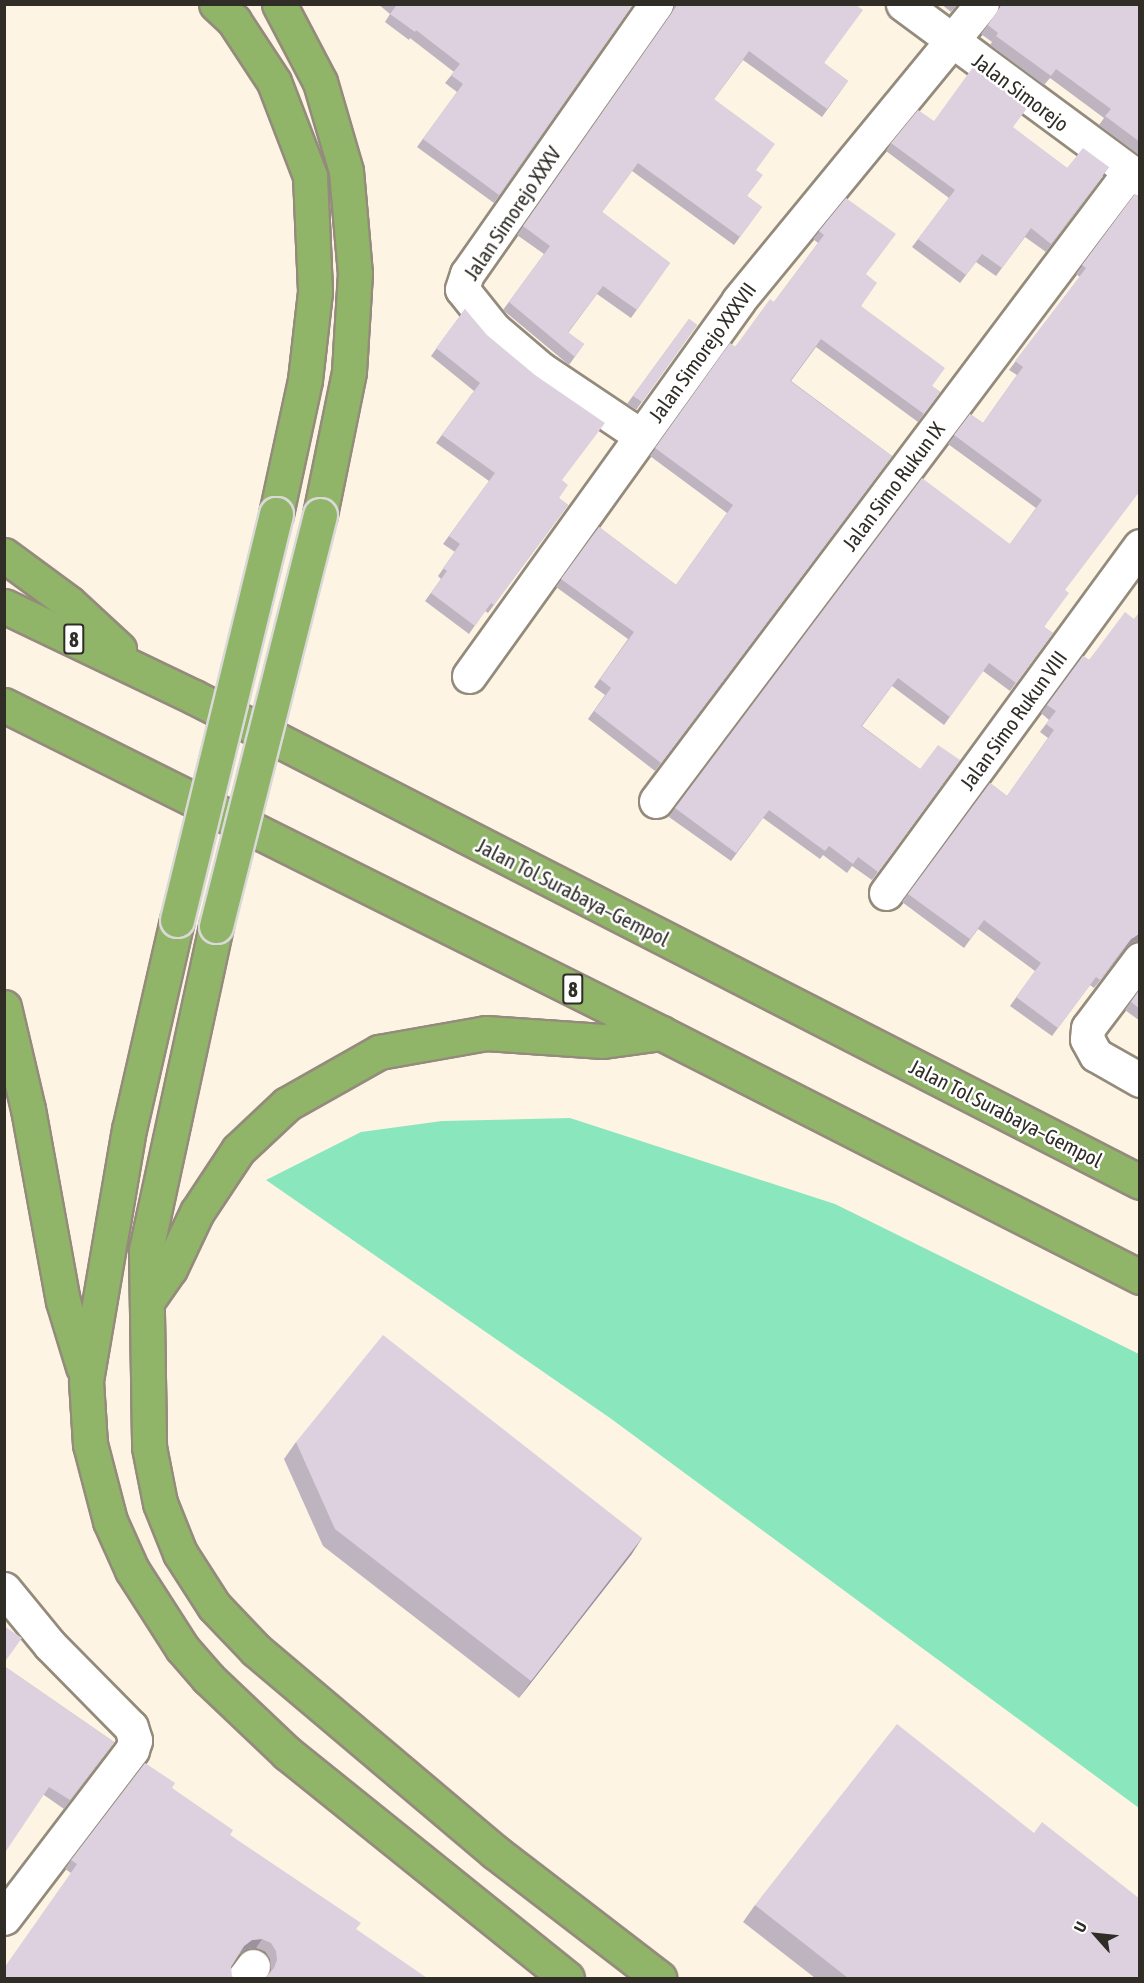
<!DOCTYPE html>
<html>
<head>
<meta charset="utf-8">
<style>
	body { margin:0 }
	#map { position:relative; width:1144px; height:1983px; overflow:hidden; background:#fef4e4; font-family:"Asap Condensed",sans-serif }
	div>[style] { position:absolute }
	[style*='--x'] { left:calc(var(--x)*1px); top:calc(var(--y)*1px); width:calc(var(--w)*1px); rotate:calc(var(--a)*1deg) }
	.green>* { inset:0; background:#8ae7bd }
	.roads { filter:drop-shadow(2px 0 #948b7c) drop-shadow(-2px 0 #948b7c) drop-shadow(0 2px #948b7c) drop-shadow(0 -2px #948b7c) }
	.street>* { height:33px; margin:-16.5px; padding:0 16.5px; transform-origin:16.5px; border-radius:16.5px; background:#fff }
	.highway>* { height:33px; margin:-16.5px; padding:0 16.5px; transform-origin:16.5px; border-radius:16.5px; background:#90b468 }
	.bridges { filter:drop-shadow(2px 0 #dad9d8) drop-shadow(-2px 0 #dad9d8) drop-shadow(0 2px #dad9d8) drop-shadow(0 -2px #dad9d8) }
	.highway-bridge>* { height:33px; margin:-16.5px; padding:0 16.5px; transform-origin:16.5px; border-radius:16.5px; background:#90b468 }
	.wall>* { inset:0; background:#beb4c0 }
	.shaded-wall>* { inset:0; background:#9b929c }
	.building>* { inset:0; background:#ddd1df }
	span { translate:-50% -50%; white-space:nowrap; text-align:center; line-height:1.15; -webkit-text-stroke:5px #fff; paint-order:stroke }
	.shield-label span { padding:2px 4px; background:#fff; border:2px solid; border-radius:4px; -webkit-text-stroke-width:0 }
	.shield-label { font-size:20px; color:#302d27; font-weight:700 }
	.street-label { font-size:21px; color:#302d27 }
	.frame { position:absolute; inset:0; border:6px solid #302d27; pointer-events:none }
	.north { position:absolute; left:1066px; top:1905px; width:60px; height:60px; -webkit-text-stroke:4px #fff; paint-order:stroke; rotate:297deg; font-size:16px; font-weight:700; line-height:24px; text-align:center; color:#302d27 }
	.north::after { content:''; display:block; margin:auto; width:21px; height:27px; background:#302d27; clip-path:polygon(50% 0,100% 100%,50% 72%,0 100%) }
</style>
</head>
<body>
<div id="map">
	<div class="green">
		<i style="clip-path:polygon(570px 1118px,835px 1204px,1139px 1354px,1139px 1808px,610px 1418px,266px 1180px,361px 1132px,442px 1121px)"></i>
	</div>
	<div class="roads">
		<div class="street">
			<i style="--x:903;--y:4;--w:295;--a:36.4"></i>
			<i style="--x:641;--y:436;--w:120;--a:-146.2"></i>
			<i style="--x:541;--y:369;--w:62;--a:-139.6"></i>
			<i style="--x:494;--y:329;--w:51;--a:-128.7"></i>
			<i style="--x:462;--y:289;--w:16;--a:-72"></i>
			<i style="--x:467;--y:274;--w:330;--a:-55"></i>
			<i style="--x:469;--y:676;--w:462;--a:-54.3"></i>
			<i style="--x:738;--y:301;--w:384;--a:-50.6"></i>
			<i style="--x:656;--y:801;--w:788;--a:-53.04"></i>
			<i style="--x:886;--y:893;--w:430;--a:-53.8"></i>
			<i style="--x:1140;--y:959;--w:86;--a:127"></i>
			<i style="--x:1088;--y:1028;--w:11;--a:95"></i>
			<i style="--x:1087;--y:1039;--w:18;--a:61"></i>
			<i style="--x:1096;--y:1055;--w:51;--a:29.6"></i>
			<i style="--x:4;--y:1589;--w:72;--a:50.6"></i>
			<i style="--x:50;--y:1645;--w:115;--a:45.4"></i>
			<i style="--x:131;--y:1727;--w:14;--a:73"></i>
			<i style="--x:135;--y:1740;--w:10;--a:107"></i>
			<i style="--x:132;--y:1750;--w:211;--a:127.3"></i>
			<i style="--x:244;--y:1978;--w:15;--a:-53"></i>
		</div>
		<div class="highway">
			<i style="--x:216;--y:4;--w:25;--a:43"></i>
			<i style="--x:234;--y:21;--w:73;--a:56.7"></i>
			<i style="--x:274;--y:82;--w:101;--a:69"></i>
			<i style="--x:310;--y:176;--w:116;--a:87.5"></i>
			<i style="--x:315;--y:292;--w:89;--a:96.5"></i>
			<i style="--x:305;--y:380;--w:137;--a:102.2"></i>
			<i style="--x:279;--y:4;--w:88;--a:62.3"></i>
			<i style="--x:320;--y:82;--w:93;--a:73.7"></i>
			<i style="--x:346;--y:171;--w:102;--a:85"></i>
			<i style="--x:355;--y:273;--w:99;--a:93.5"></i>
			<i style="--x:349;--y:372;--w:146;--a:101.5"></i>
			<i style="--x:4;--y:555;--w:81;--a:36.4"></i>
			<i style="--x:69;--y:603;--w:68;--a:42.6"></i>
			<i style="--x:4;--y:606;--w:211;--a:25.6"></i>
			<i style="--x:194;--y:697;--w:1063;--a:27.14"></i>
			<i style="--x:4;--y:705;--w:734;--a:26.53"></i>
			<i style="--x:661;--y:1033;--w:538;--a:26.99"></i>
			<i style="--x:177;--y:920;--w:214;--a:102.9"></i>
			<i style="--x:129;--y:1129;--w:256;--a:99.7"></i>
			<i style="--x:86;--y:1381;--w:63;--a:86.4"></i>
			<i style="--x:90;--y:1444;--w:80;--a:75.4"></i>
			<i style="--x:110;--y:1521;--w:54;--a:65.8"></i>
			<i style="--x:132;--y:1570;--w:93;--a:57.3"></i>
			<i style="--x:182;--y:1648;--w:40;--a:49"></i>
			<i style="--x:208;--y:1678;--w:109;--a:43.5"></i>
			<i style="--x:287;--y:1753;--w:359;--a:38.8"></i>
			<i style="--x:216;--y:926;--w:331;--a:102.2"></i>
			<i style="--x:146;--y:1250;--w:197;--a:89.1"></i>
			<i style="--x:149;--y:1447;--w:57;--a:78.9"></i>
			<i style="--x:160;--y:1503;--w:54;--a:68.2"></i>
			<i style="--x:180;--y:1553;--w:63;--a:57.3"></i>
			<i style="--x:214;--y:1606;--w:61;--a:46.3"></i>
			<i style="--x:256;--y:1650;--w:313;--a:40.2"></i>
			<i style="--x:495;--y:1852;--w:207;--a:37.5"></i>
			<i style="--x:4;--y:1007;--w:105;--a:76.8"></i>
			<i style="--x:28;--y:1109;--w:195;--a:79.7"></i>
			<i style="--x:63;--y:1301;--w:69;--a:73.1"></i>
			<i style="--x:148;--y:1300;--w:38;--a:-55"></i>
			<i style="--x:170;--y:1269;--w:63;--a:-64.7"></i>
			<i style="--x:197;--y:1212;--w:74;--a:-56.5"></i>
			<i style="--x:238;--y:1150;--w:67;--a:-43.2"></i>
			<i style="--x:287;--y:1104;--w:106;--a:-29.5"></i>
			<i style="--x:379;--y:1052;--w:109;--a:-10.1"></i>
			<i style="--x:486;--y:1033;--w:117;--a:3.9"></i>
			<i style="--x:603;--y:1041;--w:59;--a:-7.9"></i>
		</div>
	</div>
	<div class="bridges">
		<div class="highway-bridge">
			<i style="--x:177;--y:920;--w:418;--a:-76.3"></i>
			<i style="--x:216;--y:926;--w:424;--a:-75.8"></i>
		</div>
	</div>
	<div class="wall">
		<i style="clip-path:polygon(378px 4px,633px 4px,494px 203px,417px 147px,457px 92px,445px 83px,454px 72px,410px 38px,409px 40px,385px 22px,390px 14px)"></i>
		<i style="clip-path:polygon(675px 4px,855px 4px,824px 63px,848px 81px,822px 117px,743px 60px,714px 99px,756px 170px,747px 196px,762px 207px,734px 245px,632px 171px,602px 212px,670px 263px,631px 318px,597px 294px,568px 333px,584px 344px,569px 365px,503px 310px,544px 254px,517px 235px,671px 15px)"></i>
		<i style="clip-path:polygon(941px 4px,958px 4px,951px 12px)"></i>
		<i style="clip-path:polygon(1000px 4px,1140px 4px,1139px 155px,1099px 125px,1104px 118px,1050px 78px,1044px 85px,990px 45px,992px 42px,981px 34px,1000px 8px)"></i>
		<i style="clip-path:polygon(934px 121px,1013px 128px,1067px 168px,1109px 167px,1046px 252px,1025px 237px,996px 276px,976px 262px,960px 283px,912px 247px,949px 198px,886px 151px,891px 143px)"></i>
		<i style="clip-path:polygon(1135px 194px,1065px 590px,1044px 627px,1053px 633px,1010px 691px,983px 671px,944px 725px,892px 686px,862px 726px,920px 769px,960px 760px,872px 880px,852px 866px,847px 873px,823px 855px,820px 859px,763px 818px,731px 861px,669px 817px,675px 808px,1010px 544px,1036px 508px,948px 444px,970px 414px,983px 423px,1017px 375px,1009px 370px,1080px 277px,1076px 274px)"></i>
		<i style="clip-path:polygon(846px 198px,866px 274px,861px 306px,932px 386px,940px 392px,918px 422px,816px 347px,791px 381px,892px 456px,655px 771px,588px 719px,605px 695px,594px 687px,628px 639px,556px 587px,599px 527px,676px 585px,727px 513px,650px 456px,730px 343px,735px 347px,774px 302px,818px 243px,813px 239px)"></i>
		<i style="clip-path:polygon(465px 309px,562px 481px,559px 498px,568px 505px,488px 613px,485px 611px,469px 634px,425px 601px,441px 579px,438px 576px,455px 552px,443px 544px,489px 481px,436px 443px,474px 391px,431px 356px)"></i>
		<i style="clip-path:polygon(689px 319px,697px 325px,636px 410px,627px 404px)"></i>
		<i style="clip-path:polygon(1134px 619px,1133px 942px,1125px 948px,1094px 988px,1090px 985px,1052px 1036px,1010px 1006px,1035px 971px,978px 929px,964px 948px,902px 902px,990px 783px,1007px 796px,1048px 738px,1040px 732px,1049px 720px,1041px 713px,1083px 656px,1089px 660px)"></i>
		<i style="clip-path:polygon(1140px 989px,1140px 1021px,1125px 1010px)"></i>
		<i style="clip-path:polygon(296px 1442px,642px 1538px,631px 1555px,519px 1698px,323px 1546px,284px 1459px)"></i>
		<i style="clip-path:polygon(4px 1666px,114px 1742px,64px 1809px,44px 1795px)"></i>
		<i style="clip-path:polygon(172px 1788px,230px 1835px,356px 1929px,270px 1973px,271px 1969px,270px 1959px,265px 1951px,256px 1948px,246px 1949px,240px 1953px,71px 1873px,65px 1869px,71px 1860px)"></i>
		<i style="clip-path:polygon(1034px 1833px,1140px 1978px,815px 1978px,743px 1922px,755px 1905px)"></i>
	</div>
	<div class="shaded-wall">
		<i style="clip-path:polygon(1140px 933px,1140px 941px,1133px 942px,1125px 948px,1094px 988px,1131px 939px)"></i>
		<i style="clip-path:polygon(642px 1538px,631px 1555px,519px 1698px,531px 1681px)"></i>
		<i style="clip-path:polygon(262px 1939px,256px 1948px,246px 1949px,238px 1954px,244px 1946px,252px 1940px)"></i>
	</div>
	<div class="building">
		<i style="clip-path:polygon(394px 4px,633px 4px,499px 195px,423px 139px,463px 84px,451px 75px,460px 64px,416px 30px,415px 32px,390px 14px,396px 6px)"></i>
		<i style="clip-path:polygon(678px 4px,855px 4px,863px 10px,824px 63px,848px 81px,827px 109px,749px 51px,714px 99px,775px 144px,756px 170px,763px 175px,747px 196px,762px 207px,740px 237px,638px 163px,602px 212px,670px 263px,637px 310px,603px 286px,568px 332px,584px 344px,575px 357px,509px 302px,550px 246px,523px 226px)"></i>
		<i style="clip-path:polygon(1002px 4px,1140px 4px,1140px 142px,1105px 116px,1111px 109px,1056px 69px,1051px 76px,996px 36px,998px 33px,988px 25px)"></i>
		<i style="clip-path:polygon(973px 67px,1028px 107px,1013px 127px,1067px 168px,1083px 148px,1109px 167px,1051px 244px,1031px 228px,1002px 268px,982px 254px,966px 275px,918px 239px,955px 190px,891px 143px,918px 110px,934px 121px)"></i>
		<i style="clip-path:polygon(1135px 194px,1140px 197px,1140px 491px,1065px 590px,1069px 593px,1044px 627px,1053px 633px,1016px 683px,989px 663px,950px 717px,898px 678px,861px 726px,920px 769px,938px 745px,960px 760px,878px 872px,858px 857px,853px 864px,829px 846px,825px 851px,769px 810px,736px 853px,675px 808px,922px 478px,1010px 544px,1042px 500px,954px 435px,970px 414px,983px 423px,1023px 367px,1015px 361px,1086px 268px,1082px 265px)"></i>
		<i style="clip-path:polygon(846px 198px,896px 234px,866px 274px,877px 283px,861px 306px,945px 368px,932px 386px,940px 392px,924px 414px,821px 339px,790px 381px,892px 456px,661px 763px,594px 711px,611px 688px,600px 679px,634px 632px,561px 579px,599px 527px,676px 585px,733px 505px,655px 448px,730px 343px,735px 347px,770px 299px,774px 302px,824px 235px,819px 231px)"></i>
		<i style="clip-path:polygon(465px 309px,487px 335px,535px 375px,605px 423px,562px 480px,568px 485px,559px 498px,568px 505px,494px 605px,491px 603px,475px 626px,431px 593px,447px 571px,443px 568px,460px 544px,449px 536px,495px 473px,442px 435px,480px 383px,436px 348px)"></i>
		<i style="clip-path:polygon(689px 319px,697px 325px,642px 402px,633px 396px)"></i>
		<i style="clip-path:polygon(1140px 611px,1140px 933px,1131px 939px,1100px 980px,1096px 977px,1058px 1028px,1016px 997px,1041px 963px,984px 920px,970px 939px,908px 894px,990px 783px,1007px 796px,1054px 730px,1046px 724px,1056px 711px,1047px 705px,1083px 656px,1089px 660px,1125px 612px,1134px 619px)"></i>
		<i style="clip-path:polygon(1140px 989px,1140px 1009px,1131px 1002px)"></i>
		<i style="clip-path:polygon(383px 1335px,642px 1538px,531px 1681px,335px 1529px,296px 1442px)"></i>
		<i style="clip-path:polygon(4px 1626px,22px 1638px,4px 1663px)"></i>
		<i style="clip-path:polygon(4px 1666px,114px 1742px,70px 1800px,49px 1787px,4px 1854px)"></i>
		<i style="clip-path:polygon(897px 1724px,1034px 1833px,1042px 1822px,1140px 1899px,1140px 1978px,848px 1978px,755px 1905px)"></i>
		<i style="clip-path:polygon(145px 1763px,175px 1783px,172px 1788px,233px 1830px,230px 1835px,361px 1923px,356px 1929px,427px 1978px,265px 1978px,274px 1968px,277px 1960px,276px 1951px,271px 1943px,262px 1939px,252px 1940px,244px 1946px,231px 1967px,232px 1976px,234px 1978px,4px 1978px,4px 1968px,77px 1864px,71px 1860px)"></i>
	</div>
	<div class="shield-label">
		<span style="left:74px;top:639px">8</span>
		<span style="left:573px;top:989px">8</span>
	</div>
	<div class="street-label">
		<span style="left:1021px;top:92px;rotate:37deg">Jalan Simorejo</span>
		<span style="left:512px;top:213px;rotate:-56deg">Jalan Simorejo XXXV</span>
		<span style="left:702px;top:352px;rotate:-54deg">Jalan Simorejo XXXVII</span>
		<span style="left:893px;top:486px;rotate:-53deg">Jalan Simo Rukun IX</span>
		<span style="left:1013px;top:720px;rotate:-54deg">Jalan Simo Rukun VIII</span>
		<span style="left:573px;top:892px;rotate:27deg">Jalan Tol Surabaya–Gempol</span>
		<span style="left:1006px;top:1113px;rotate:27deg">Jalan Tol Surabaya–Gempol</span>
	</div>
	<div class="frame"></div>
	<div class="north">U</div>
</div>
</body>
</html>
